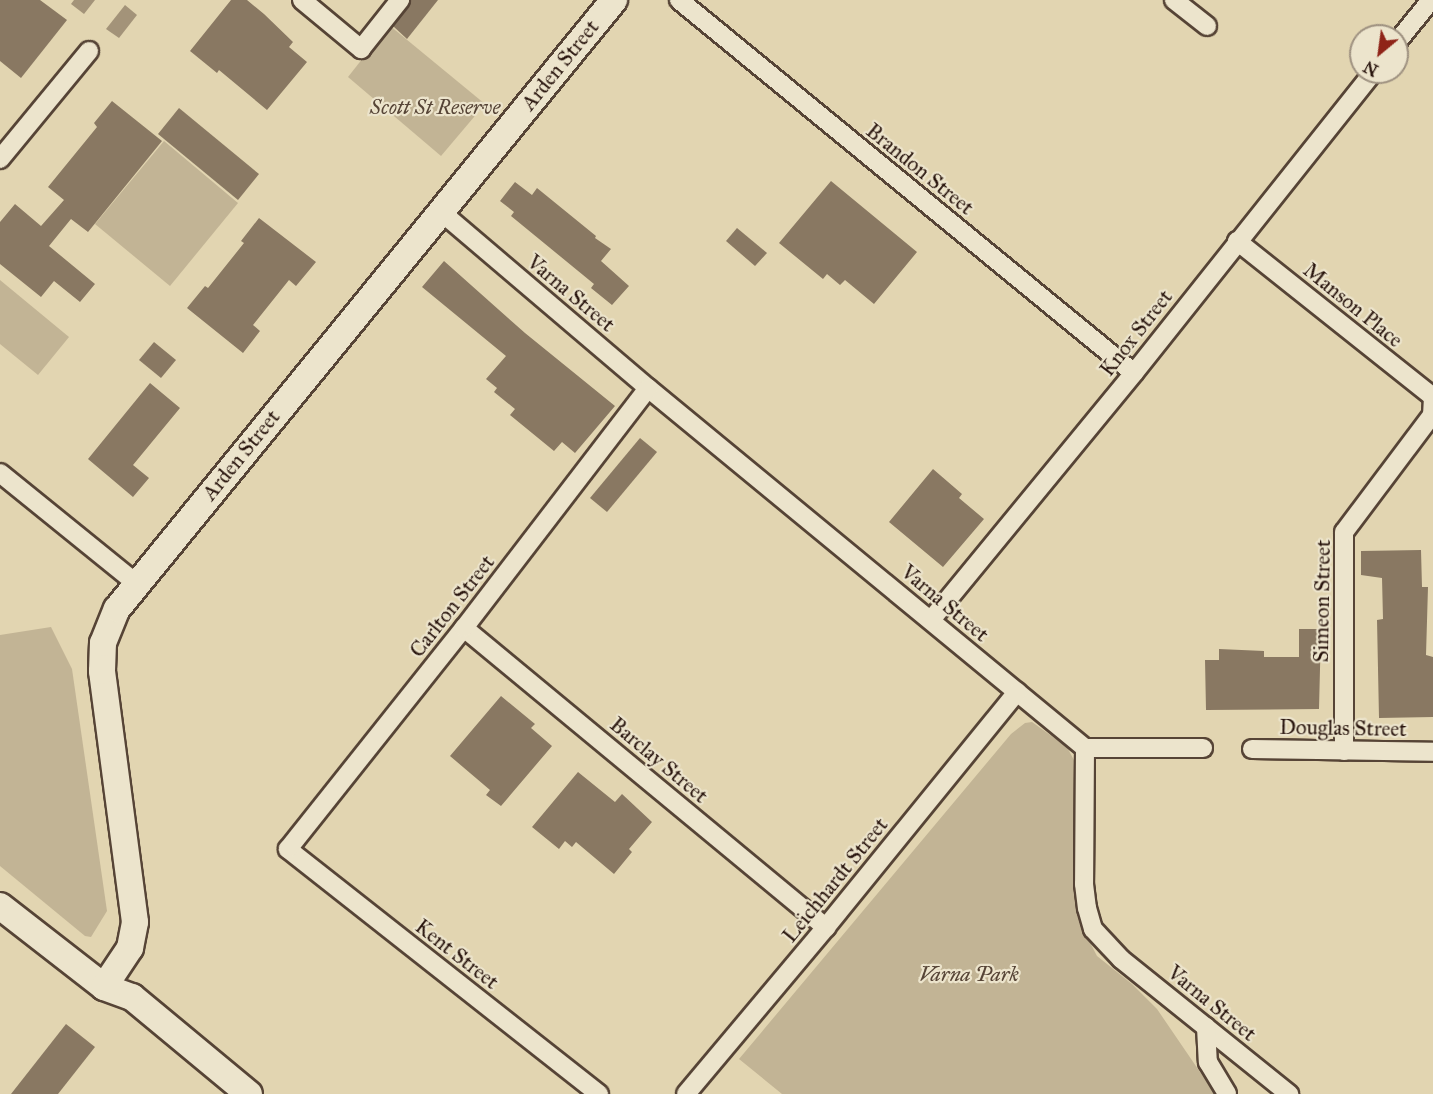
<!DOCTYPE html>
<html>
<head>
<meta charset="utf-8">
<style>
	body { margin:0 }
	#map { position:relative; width:1433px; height:1094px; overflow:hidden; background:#e2d5b1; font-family:"IM FELL Great Primer",serif }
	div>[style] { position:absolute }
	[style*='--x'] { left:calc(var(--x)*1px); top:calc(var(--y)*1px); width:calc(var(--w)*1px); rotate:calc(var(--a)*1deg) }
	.green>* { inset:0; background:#c2b495 }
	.water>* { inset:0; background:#a39379 }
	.building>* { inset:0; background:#897862 }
	.roads { filter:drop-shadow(2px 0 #564436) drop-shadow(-2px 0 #564436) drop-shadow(0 2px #564436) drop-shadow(0 -2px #564436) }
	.street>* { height:18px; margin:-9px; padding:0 9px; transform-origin:9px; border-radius:9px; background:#ece4cc }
	.secondary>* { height:26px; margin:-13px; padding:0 13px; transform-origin:13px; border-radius:13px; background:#ece4cc }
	span { translate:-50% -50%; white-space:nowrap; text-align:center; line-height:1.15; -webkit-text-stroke:4.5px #ece4cc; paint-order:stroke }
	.street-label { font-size:21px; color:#28140d }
	.park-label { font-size:21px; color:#564436; font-style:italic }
	.north { position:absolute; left:1349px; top:24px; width:60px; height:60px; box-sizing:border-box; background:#ece4cc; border:2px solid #9e9180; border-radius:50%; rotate:209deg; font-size:16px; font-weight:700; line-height:24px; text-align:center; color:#28140d }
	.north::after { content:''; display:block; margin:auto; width:21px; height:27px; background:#8f2418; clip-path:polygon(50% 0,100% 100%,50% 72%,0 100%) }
</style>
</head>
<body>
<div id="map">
	<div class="green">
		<i style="clip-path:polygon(389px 25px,485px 104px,441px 156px,348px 77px)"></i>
		<i style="clip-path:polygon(164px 141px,238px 203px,170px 286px,95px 224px)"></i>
		<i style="clip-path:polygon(0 280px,69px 337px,38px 375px,0 344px)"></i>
		<i style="clip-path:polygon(51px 627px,72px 669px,107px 911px,91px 937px,85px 936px,0 866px,0 635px)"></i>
		<i style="clip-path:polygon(1032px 722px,1067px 747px,1076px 764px,1075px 905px,1082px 927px,1097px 956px,1132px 984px,1157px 1009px,1215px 1094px,782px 1094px,739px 1059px,1011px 734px,1025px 723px)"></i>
	</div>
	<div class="water">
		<i style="clip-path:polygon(74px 0,95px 0,84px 14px,71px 4px)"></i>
		<i style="clip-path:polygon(125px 5px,137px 15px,119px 38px,106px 29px)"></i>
	</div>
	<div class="building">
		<i style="clip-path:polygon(0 0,40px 0,67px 20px,21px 78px,0 61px)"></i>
		<i style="clip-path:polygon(231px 0,247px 0,264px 14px,293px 42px,289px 47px,307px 62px,267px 110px,219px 70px,217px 73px,190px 51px)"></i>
		<i style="clip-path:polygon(411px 0,438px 0,407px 39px,393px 26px)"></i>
		<i style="clip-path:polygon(112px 101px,162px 141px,88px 232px,71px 219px,49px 246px,95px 284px,80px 302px,54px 281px,41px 297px,0 264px,0 222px,15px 204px,41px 226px,64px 200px,48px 187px,97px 127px,94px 123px)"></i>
		<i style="clip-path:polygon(179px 108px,259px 174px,238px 200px,158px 134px)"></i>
		<i style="clip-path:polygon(831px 181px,917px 252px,874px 304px,845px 280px,840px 285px,827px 274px,823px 279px,779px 243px)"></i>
		<i style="clip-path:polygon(515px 182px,532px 195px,537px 188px,596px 236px,595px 238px,611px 249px,601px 261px,629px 286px,612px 305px,591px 288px,594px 284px,511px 216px,514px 212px,500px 201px)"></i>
		<i style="clip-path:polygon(259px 218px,316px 262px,296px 286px,289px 280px,253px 325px,260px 331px,243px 353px,187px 308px,205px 286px,208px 288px,244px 243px,241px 241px)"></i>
		<i style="clip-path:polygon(737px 228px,767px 253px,755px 266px,726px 241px)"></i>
		<i style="clip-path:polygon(444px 261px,525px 333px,615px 406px,575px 453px,562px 442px,554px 451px,510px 415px,515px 409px,494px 392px,497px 388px,486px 379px,506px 356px,422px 287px)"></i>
		<i style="clip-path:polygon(154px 342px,176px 360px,161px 378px,139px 360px)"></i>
		<i style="clip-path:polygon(150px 383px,180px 408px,133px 465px,149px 478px,133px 497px,88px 459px)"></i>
		<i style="clip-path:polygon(640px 438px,657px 452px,607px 512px,590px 498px)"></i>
		<i style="clip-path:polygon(933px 469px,962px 494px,959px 498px,984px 519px,943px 567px,889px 522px)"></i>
		<i style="clip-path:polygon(1421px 550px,1422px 587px,1428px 587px,1426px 655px,1433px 657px,1433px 717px,1379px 718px,1377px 620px,1383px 619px,1382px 578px,1361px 575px,1361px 551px)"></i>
		<i style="clip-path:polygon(1299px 629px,1321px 629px,1319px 709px,1206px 710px,1205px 660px,1219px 660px,1219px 649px,1264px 651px,1264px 657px,1299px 657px)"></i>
		<i style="clip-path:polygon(501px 696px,535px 724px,531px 728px,552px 746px,501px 806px,486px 795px,490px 790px,450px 756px)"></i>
		<i style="clip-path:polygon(578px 772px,615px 802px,622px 794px,652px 822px,629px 849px,632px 852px,614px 874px,576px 842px,572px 847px,565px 841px,559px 849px,532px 827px)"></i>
		<i style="clip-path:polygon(66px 1024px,95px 1047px,58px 1094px,11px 1094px)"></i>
	</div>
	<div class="roads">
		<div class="street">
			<i style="--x:302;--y:0;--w:77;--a:39.7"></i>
			<i style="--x:361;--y:49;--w:63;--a:-51.5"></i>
			<i style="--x:679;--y:0;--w:588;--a:39.34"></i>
			<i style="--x:1174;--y:0;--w:42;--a:38.2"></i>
			<i style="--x:1397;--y:42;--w:54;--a:-51"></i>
			<i style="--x:0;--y:159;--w:140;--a:-50.5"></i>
			<i style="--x:440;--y:211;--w:273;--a:40.4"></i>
			<i style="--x:648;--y:388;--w:566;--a:39.48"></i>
			<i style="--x:1237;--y:241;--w:251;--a:38.5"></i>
			<i style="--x:1433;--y:397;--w:18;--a:93"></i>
			<i style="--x:1432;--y:415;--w:146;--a:126.9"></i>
			<i style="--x:1344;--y:532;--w:219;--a:90"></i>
			<i style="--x:0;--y:473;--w:175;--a:39"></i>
			<i style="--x:931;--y:620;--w:320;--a:-50.6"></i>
			<i style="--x:1134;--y:373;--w:384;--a:-51.5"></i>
			<i style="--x:464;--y:628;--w:470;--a:39.6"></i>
			<i style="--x:1085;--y:748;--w:136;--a:90.4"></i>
			<i style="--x:1084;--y:884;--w:24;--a:83"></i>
			<i style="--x:1087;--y:908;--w:22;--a:74"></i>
			<i style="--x:1093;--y:929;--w:41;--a:47"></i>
			<i style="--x:1121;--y:959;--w:216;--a:38.8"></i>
			<i style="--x:1085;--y:748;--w:118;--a:0"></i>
			<i style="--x:1252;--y:749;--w:181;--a:0.9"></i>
			<i style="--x:1206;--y:1027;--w:35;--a:87"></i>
			<i style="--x:1208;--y:1062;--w:37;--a:59"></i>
			<i style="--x:599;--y:1094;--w:396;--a:-141.8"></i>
			<i style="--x:288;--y:849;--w:283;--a:-51.5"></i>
			<i style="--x:464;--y:628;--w:302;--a:-52.5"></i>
			<i style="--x:686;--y:1094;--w:218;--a:-50"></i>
			<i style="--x:826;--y:927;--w:303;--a:-50.9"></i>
		</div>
		<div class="secondary">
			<i style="--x:0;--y:906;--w:132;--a:37.9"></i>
			<i style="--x:104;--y:987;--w:30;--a:20"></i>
			<i style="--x:132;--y:997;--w:152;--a:39.7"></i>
			<i style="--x:104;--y:987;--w:47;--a:-56.3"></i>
			<i style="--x:130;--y:948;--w:26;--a:-79"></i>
			<i style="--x:135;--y:922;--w:253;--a:-97.5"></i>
			<i style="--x:102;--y:671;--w:28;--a:-88"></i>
			<i style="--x:103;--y:643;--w:37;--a:-68"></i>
			<i style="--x:117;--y:609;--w:786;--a:-50.78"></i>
		</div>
	</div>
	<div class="street-label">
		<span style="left:560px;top:65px;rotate:-51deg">Arden Street</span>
		<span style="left:920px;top:169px;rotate:39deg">Brandon Street</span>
		<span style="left:571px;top:293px;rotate:40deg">Varna Street</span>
		<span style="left:1353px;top:305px;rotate:39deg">Manson Place</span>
		<span style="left:1136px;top:333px;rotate:-52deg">Knox Street</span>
		<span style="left:241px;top:455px;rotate:-51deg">Arden Street</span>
		<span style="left:1322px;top:601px;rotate:-89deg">Simeon Street</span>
		<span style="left:945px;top:603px;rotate:40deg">Varna Street</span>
		<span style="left:452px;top:606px;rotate:-52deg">Carlton Street</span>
		<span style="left:1343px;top:728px;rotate:1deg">Douglas Street</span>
		<span style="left:659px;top:760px;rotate:40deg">Barclay Street</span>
		<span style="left:835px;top:880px;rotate:-51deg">Leichhardt Street</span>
		<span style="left:457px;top:954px;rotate:38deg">Kent Street</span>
		<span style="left:1212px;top:1003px;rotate:39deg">Varna Street</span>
	</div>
	<div class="park-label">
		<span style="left:435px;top:107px">Scott St Reserve</span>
		<span style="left:969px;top:974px">Varna Park</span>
	</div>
	<div class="north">N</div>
</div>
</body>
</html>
